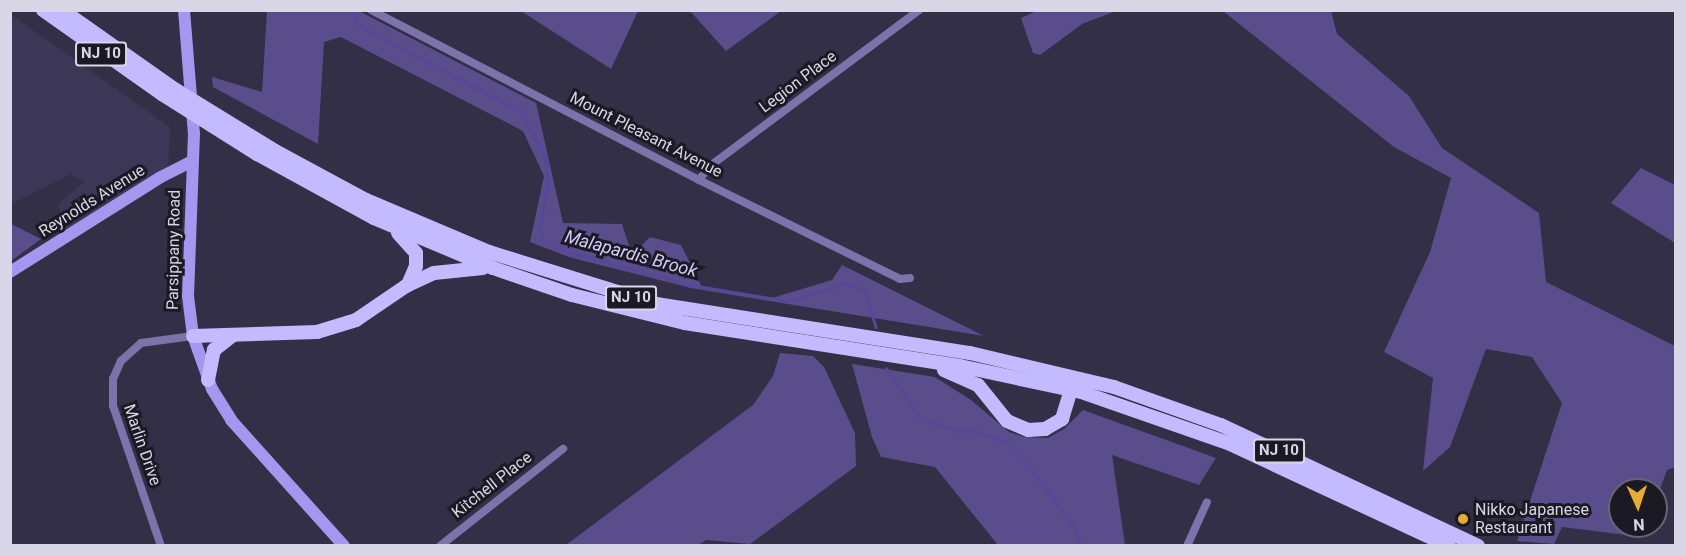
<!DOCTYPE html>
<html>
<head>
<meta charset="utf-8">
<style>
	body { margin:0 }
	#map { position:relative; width:1686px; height:556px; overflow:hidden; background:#332f47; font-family:Roboto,sans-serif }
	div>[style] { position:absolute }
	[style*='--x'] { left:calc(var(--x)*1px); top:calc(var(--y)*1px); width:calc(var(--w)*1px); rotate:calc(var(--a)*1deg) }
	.built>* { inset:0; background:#3c3756 }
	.green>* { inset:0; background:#594e8b }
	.stream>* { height:3px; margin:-1.5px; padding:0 1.5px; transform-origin:1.5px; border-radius:1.5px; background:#584699 }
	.street>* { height:8px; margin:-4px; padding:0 4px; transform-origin:4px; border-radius:4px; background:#7c73ab }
	.secondary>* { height:12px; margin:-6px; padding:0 6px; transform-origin:6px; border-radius:6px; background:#a596ef }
	.primary>* { height:14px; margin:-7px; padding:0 7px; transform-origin:7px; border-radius:7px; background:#c4baff }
	.dots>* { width:16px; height:16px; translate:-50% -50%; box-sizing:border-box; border:3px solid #1b1924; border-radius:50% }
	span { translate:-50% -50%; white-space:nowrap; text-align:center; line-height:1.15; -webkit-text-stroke:6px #1b1924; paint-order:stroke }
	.shield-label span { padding:2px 4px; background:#1b1924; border:2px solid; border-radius:4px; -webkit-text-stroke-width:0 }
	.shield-label { font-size:15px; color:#d9d7e7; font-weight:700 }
	.street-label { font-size:16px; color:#d9d7e7 }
	.poi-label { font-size:16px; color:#d9d7e7 }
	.left { translate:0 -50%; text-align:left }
	.water-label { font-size:18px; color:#d0cbf9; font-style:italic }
	.frame { position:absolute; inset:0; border:12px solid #d9d7e7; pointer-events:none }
	.north { position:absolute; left:1608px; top:478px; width:60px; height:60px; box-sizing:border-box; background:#1b1924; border:2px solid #676572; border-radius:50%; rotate:177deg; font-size:16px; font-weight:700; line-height:24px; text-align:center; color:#d9d7e7 }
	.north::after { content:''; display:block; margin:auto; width:21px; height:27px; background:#e7ac36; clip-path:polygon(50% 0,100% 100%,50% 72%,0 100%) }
</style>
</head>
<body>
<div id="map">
	<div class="built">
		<i style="clip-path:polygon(10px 14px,170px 127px,168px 176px,67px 238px,58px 204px,84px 182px,71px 174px,11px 204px)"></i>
	</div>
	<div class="green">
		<i style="clip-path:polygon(1039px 10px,1116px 10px,1116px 11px,1082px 24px,1040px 55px,1033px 53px,1021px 18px)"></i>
		<i style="clip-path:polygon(267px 11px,359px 11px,536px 103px,563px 223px,622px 224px,632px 255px,650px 237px,681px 245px,702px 287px,772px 298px,832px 280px,842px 265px,984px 336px,691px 288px,569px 257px,530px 242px,544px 176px,523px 131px,341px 37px,324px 42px,318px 144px,213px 87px,212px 77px,262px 92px)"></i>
		<i style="clip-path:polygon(521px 11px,638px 11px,611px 69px)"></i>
		<i style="clip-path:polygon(690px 11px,781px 11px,726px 51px)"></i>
		<i style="clip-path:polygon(1223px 11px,1331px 11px,1337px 34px,1409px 96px,1442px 148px,1539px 213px,1546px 282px,1675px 346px,1675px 467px,1667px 470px,1656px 500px,1656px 490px,1620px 490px,1620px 526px,1646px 526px,1642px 537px,1562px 527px,1554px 544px,1517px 541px,1562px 403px,1532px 357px,1486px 349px,1450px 447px,1423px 471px,1433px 378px,1384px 352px,1430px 252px,1451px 178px,1394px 147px)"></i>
		<i style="clip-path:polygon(1641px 168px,1675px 185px,1675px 243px,1611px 203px)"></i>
		<i style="clip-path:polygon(11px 224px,41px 239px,11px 261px,10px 261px)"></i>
		<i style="clip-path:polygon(780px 353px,813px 356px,824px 367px,855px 433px,856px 466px,750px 544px,706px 540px,697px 546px,566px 545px,753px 405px,773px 376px)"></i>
		<i style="clip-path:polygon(852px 364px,935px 377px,971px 400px,1009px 432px,1024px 437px,1048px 438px,1064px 429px,1083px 410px,1216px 458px,1199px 485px,1112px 455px,1125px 545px,998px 545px,935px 467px,881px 457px,872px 437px)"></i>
	</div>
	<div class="stream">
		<i style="--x:352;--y:10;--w:17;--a:66"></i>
		<i style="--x:359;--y:26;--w:182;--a:27.8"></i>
		<i style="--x:520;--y:111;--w:51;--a:60.4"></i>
		<i style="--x:545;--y:155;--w:27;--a:84"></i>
		<i style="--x:548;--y:182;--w:50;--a:100.4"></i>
		<i style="--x:539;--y:231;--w:11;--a:68"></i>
		<i style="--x:543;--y:241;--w:11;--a:34"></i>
		<i style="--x:552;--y:247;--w:138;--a:15.5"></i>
		<i style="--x:685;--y:284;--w:104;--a:9.4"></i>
		<i style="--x:788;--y:301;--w:59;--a:-16.9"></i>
		<i style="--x:844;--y:284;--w:11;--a:10"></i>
		<i style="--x:855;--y:286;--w:10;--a:29"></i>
		<i style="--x:864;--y:291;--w:38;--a:72"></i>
		<i style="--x:886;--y:368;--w:59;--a:56"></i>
		<i style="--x:919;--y:417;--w:39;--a:21"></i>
		<i style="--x:955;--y:431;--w:21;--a:0"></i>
		<i style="--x:976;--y:431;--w:30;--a:21"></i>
		<i style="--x:1004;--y:442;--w:33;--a:44"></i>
		<i style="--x:1028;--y:465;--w:77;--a:53.4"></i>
		<i style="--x:1074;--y:527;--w:20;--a:72"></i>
	</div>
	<div class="street">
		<i style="--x:371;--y:10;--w:369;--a:27.4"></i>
		<i style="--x:699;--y:180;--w:224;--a:26.2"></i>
		<i style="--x:900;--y:279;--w:10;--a:-6"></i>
		<i style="--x:699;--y:180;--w:18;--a:-52"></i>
		<i style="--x:710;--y:166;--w:261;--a:-36.7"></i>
		<i style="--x:161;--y:546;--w:148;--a:-108.9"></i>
		<i style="--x:113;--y:406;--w:27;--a:-90"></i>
		<i style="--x:113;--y:379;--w:20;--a:-66"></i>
		<i style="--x:121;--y:361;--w:27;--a:-42"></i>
		<i style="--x:141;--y:343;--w:52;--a:-7.7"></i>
		<i style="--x:440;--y:546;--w:157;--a:-38.3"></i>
		<i style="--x:1187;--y:546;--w:48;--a:-65.6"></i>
	</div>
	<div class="secondary">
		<i style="--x:184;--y:10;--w:123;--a:85.4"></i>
		<i style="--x:194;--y:133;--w:163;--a:92.1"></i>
		<i style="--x:188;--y:296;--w:40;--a:82.9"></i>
		<i style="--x:193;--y:336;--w:56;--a:70.3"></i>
		<i style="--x:212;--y:389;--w:36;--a:58"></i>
		<i style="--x:231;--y:420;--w:169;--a:48.1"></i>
		<i style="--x:10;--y:272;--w:178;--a:-32.2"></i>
		<i style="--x:161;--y:177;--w:35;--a:-27"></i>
	</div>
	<div class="primary">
		<i style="--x:43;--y:10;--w:146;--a:35.2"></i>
		<i style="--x:162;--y:94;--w:112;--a:32.3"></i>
		<i style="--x:257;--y:154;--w:133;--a:28.7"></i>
		<i style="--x:374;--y:218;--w:129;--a:22.8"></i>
		<i style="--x:493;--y:268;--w:83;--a:18.9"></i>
		<i style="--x:572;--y:295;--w:116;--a:13.9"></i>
		<i style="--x:685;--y:323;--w:278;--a:8.9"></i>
		<i style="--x:960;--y:366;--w:124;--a:12.1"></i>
		<i style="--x:1081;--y:392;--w:158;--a:19.2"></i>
		<i style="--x:1230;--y:444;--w:242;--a:25"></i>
		<i style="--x:62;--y:10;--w:139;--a:35.1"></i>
		<i style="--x:176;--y:90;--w:116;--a:31.6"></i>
		<i style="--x:275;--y:151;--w:103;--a:28.3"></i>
		<i style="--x:366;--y:200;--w:134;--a:22.9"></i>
		<i style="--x:489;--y:252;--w:175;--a:17.3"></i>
		<i style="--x:656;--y:304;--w:318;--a:8.9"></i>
		<i style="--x:970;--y:353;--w:148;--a:13.3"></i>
		<i style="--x:1114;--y:387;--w:114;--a:19.6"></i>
		<i style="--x:1221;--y:425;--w:284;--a:25.2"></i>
		<i style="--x:398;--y:233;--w:27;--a:48"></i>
		<i style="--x:416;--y:253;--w:13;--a:90"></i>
		<i style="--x:416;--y:266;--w:21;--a:113"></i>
		<i style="--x:193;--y:336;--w:124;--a:-1.8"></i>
		<i style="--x:317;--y:332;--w:41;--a:-17.1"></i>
		<i style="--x:356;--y:320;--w:60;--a:-34.2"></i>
		<i style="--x:406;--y:286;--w:31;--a:-25"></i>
		<i style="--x:434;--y:273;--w:49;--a:-5.8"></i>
		<i style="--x:944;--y:370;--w:37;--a:24"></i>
		<i style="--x:978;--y:385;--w:46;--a:51.1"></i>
		<i style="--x:1007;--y:421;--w:23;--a:23"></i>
		<i style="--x:1028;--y:430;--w:17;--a:-3"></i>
		<i style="--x:1045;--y:429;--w:20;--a:-30"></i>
		<i style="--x:1062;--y:419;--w:30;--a:-73"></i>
		<i style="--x:208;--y:380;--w:31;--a:-79"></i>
		<i style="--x:214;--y:350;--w:23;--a:-38"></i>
	</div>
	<div class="dots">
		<i style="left:1463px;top:519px;background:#e7ac36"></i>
	</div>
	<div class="shield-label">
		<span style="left:101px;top:54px">NJ 10</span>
		<span style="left:631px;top:298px">NJ 10</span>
		<span style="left:1279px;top:451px">NJ 10</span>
	</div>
	<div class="street-label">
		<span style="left:798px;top:82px;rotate:-37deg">Legion Place</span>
		<span style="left:646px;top:135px;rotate:27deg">Mount Pleasant Avenue</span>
		<span style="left:92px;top:201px;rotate:-32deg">Reynolds Avenue</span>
		<span style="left:174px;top:250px;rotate:-89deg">Parsippany Road</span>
		<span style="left:142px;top:445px;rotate:71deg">Marlin Drive</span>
		<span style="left:492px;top:485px;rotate:-38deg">Kitchell Place</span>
	</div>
	<div class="poi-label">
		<span class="left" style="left:1475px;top:519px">Nikko Japanese<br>Restaurant</span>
	</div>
	<div class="water-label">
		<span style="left:631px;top:254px;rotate:15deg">Malapardis Brook</span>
	</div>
	<div class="frame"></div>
	<div class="north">N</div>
</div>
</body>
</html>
